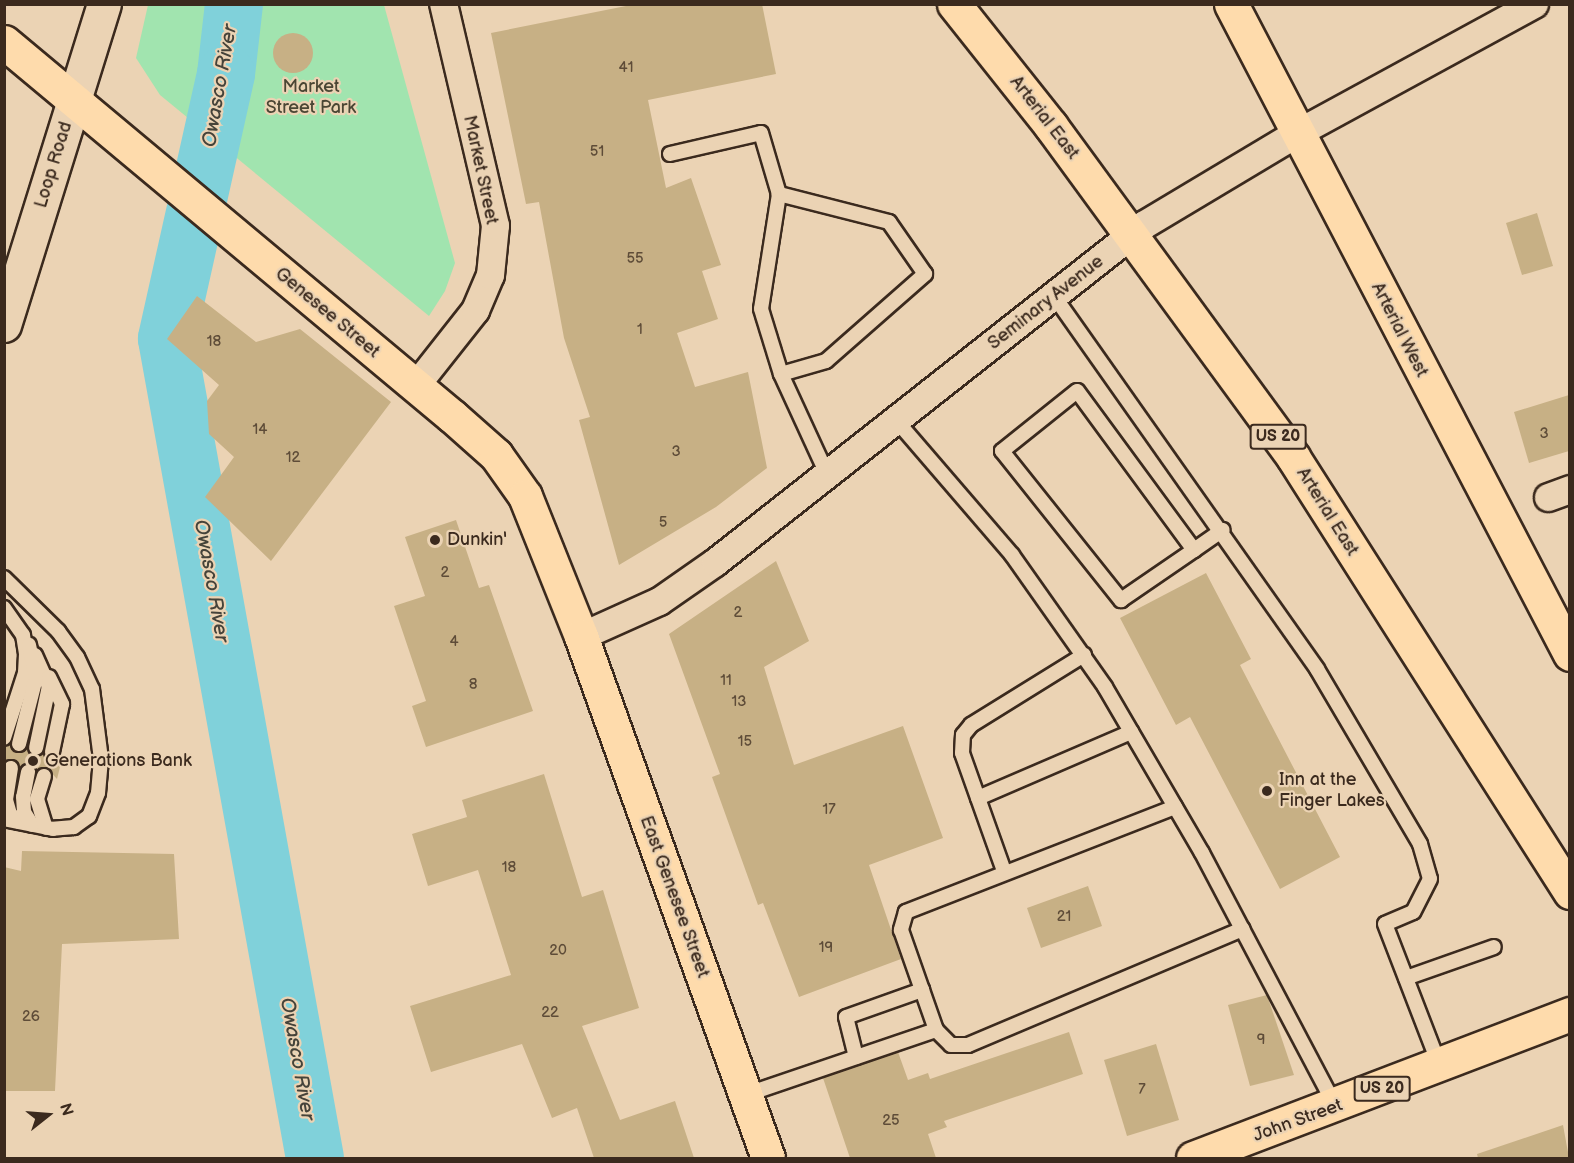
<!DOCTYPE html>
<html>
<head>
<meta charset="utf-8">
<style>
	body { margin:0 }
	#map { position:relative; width:1574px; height:1163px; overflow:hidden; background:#ebd3b4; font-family:"Balsamiq Sans",sans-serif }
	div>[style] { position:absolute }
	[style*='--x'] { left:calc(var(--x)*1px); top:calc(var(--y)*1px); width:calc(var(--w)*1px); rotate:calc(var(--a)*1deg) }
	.green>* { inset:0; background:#a1e4af }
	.river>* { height:58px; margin:-29px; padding:0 29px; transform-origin:29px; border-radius:29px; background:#80d1da }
	.building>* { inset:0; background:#c7b085 }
	.round { border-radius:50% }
	.roads { filter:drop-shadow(2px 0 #3b2a1e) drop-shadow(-2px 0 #3b2a1e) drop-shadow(0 2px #3b2a1e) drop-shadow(0 -2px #3b2a1e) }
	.lane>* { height:14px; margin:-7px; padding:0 7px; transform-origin:7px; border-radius:7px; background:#ebd3b4 }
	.street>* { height:27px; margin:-13.5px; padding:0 13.5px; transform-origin:13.5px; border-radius:13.5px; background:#ebd3b4 }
	.secondary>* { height:33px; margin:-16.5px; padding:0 16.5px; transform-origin:16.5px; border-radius:16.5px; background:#ebd3b4 }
	.primary>* { height:33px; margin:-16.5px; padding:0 16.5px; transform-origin:16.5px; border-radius:16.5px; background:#fedbac }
	.highway>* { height:33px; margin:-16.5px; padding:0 16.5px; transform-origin:16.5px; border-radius:16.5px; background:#fedbac }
	.dots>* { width:16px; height:16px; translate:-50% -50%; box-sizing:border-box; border:3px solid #ebd3b4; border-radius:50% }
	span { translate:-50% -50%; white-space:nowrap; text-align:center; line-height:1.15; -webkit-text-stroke:4.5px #ebd3b4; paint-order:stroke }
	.number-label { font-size:15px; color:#5e4c38 }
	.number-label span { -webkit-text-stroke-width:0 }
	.shield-label span { padding:2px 4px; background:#ebd3b4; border:2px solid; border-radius:4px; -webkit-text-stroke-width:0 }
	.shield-label { font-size:16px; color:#3b2a1e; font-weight:700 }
	.park-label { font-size:18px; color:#4a4634 }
	.street-label { font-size:18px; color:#3b2a1e }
	.poi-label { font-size:18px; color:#3b2a1e }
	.left { translate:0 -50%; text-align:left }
	.water-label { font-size:20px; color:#45433a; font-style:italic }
	.frame { position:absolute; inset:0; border:6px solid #3b2a1e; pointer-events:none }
	.north { position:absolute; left:18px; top:1085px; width:60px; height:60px; -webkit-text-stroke:4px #ebd3b4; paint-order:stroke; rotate:73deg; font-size:16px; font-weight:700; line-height:24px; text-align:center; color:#3b2a1e }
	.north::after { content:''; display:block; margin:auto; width:21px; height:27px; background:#3b2a1e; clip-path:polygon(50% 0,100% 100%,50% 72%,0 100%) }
</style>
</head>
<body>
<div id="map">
	<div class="green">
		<i style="clip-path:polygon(148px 5px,384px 5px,455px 263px,445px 291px,429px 316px,160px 95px,136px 58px)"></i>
	</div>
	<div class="river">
		<i style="--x:234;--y:4;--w:70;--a:96.5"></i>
		<i style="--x:226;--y:74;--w:271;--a:102.6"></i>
		<i style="--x:167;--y:339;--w:832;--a:79.76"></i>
	</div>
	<div class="building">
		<i style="clip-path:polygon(636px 4px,762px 4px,776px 74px,648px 100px,666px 188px,691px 178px,721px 265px,702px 271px,718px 319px,677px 333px,695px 387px,748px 372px,767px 468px,716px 507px,619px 565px,579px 420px,590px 417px,564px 338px,539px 202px,526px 204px,491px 33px)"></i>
		<i class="round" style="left:273px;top:33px;width:40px;height:40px"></i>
		<i style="clip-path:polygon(1537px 213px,1553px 266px,1522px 275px,1506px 223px)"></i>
		<i style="clip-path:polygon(197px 296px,256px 342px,300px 329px,391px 402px,271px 561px,205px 497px,234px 457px,209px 434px,207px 401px,219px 385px,167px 339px)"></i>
		<i style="clip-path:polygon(1569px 395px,1569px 451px,1529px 463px,1514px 412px)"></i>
		<i style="clip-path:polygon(456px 520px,479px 588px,489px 585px,533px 711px,426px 747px,412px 706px,426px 701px,394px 606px,425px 596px,405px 537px)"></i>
		<i style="clip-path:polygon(776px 561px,809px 641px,764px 667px,794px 765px,903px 726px,943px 838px,869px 865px,901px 959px,799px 997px,763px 903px,758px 905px,712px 777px,720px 774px,669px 634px)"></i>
		<i style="clip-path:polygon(1206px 573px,1251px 659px,1240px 665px,1340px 857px,1280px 889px,1190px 717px,1176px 725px,1120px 618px)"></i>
		<i style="clip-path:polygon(10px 744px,16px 752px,27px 747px,30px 755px,43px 753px,51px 761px,63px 755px,57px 779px,47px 768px,37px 771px,30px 763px,20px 769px,13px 759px,4px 762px,4px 747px)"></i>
		<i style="clip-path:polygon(544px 774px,582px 897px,603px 890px,639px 1008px,582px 1026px,620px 1120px,675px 1101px,694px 1158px,594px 1158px,577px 1108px,552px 1118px,522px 1044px,431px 1072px,410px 1006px,511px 975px,478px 870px,428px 886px,412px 834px,467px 817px,462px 800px)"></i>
		<i style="clip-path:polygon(22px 851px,174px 854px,179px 939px,62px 944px,55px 1091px,4px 1091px,4px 867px,21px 871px)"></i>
		<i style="clip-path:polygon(1088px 886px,1102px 926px,1041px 948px,1027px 908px)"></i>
		<i style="clip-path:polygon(1267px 995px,1294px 1075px,1250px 1086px,1228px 1005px)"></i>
		<i style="clip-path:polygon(1069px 1032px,1083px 1074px,944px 1121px,947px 1127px,928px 1134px,936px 1158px,850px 1158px,823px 1078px,898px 1052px,908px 1080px,928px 1073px,930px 1079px)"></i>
		<i style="clip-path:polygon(1156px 1044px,1179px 1120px,1127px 1136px,1104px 1060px)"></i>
		<i style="clip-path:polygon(1563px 1125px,1569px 1158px,1478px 1158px,1477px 1154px)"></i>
	</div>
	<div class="roads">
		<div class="lane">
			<i style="--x:670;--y:154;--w:93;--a:-13"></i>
			<i style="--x:761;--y:133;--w:64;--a:73.6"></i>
			<i style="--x:1054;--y:296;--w:456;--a:54.8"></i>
			<i style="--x:1317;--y:669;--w:203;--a:59.5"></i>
			<i style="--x:1420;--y:844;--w:36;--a:74"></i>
			<i style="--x:1430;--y:879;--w:37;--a:117"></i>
			<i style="--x:1413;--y:912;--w:30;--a:157"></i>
			<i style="--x:1385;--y:924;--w:150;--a:68.9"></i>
			<i style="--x:781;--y:374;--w:47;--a:-16.1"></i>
			<i style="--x:826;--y:361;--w:132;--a:-41.3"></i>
			<i style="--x:925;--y:274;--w:63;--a:-124.7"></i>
			<i style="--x:889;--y:222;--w:114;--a:-165.7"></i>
			<i style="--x:779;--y:194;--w:116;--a:98.9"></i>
			<i style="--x:761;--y:309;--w:68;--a:72.9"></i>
			<i style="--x:781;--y:374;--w:110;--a:65.3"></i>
			<i style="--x:896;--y:420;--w:178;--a:49.3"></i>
			<i style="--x:1012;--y:555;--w:161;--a:54.8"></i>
			<i style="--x:1105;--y:687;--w:192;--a:59.7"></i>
			<i style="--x:1202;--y:853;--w:285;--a:62.2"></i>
			<i style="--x:1194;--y:550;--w:197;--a:-126.3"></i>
			<i style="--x:1077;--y:391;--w:96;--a:141.3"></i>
			<i style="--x:1002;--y:451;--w:191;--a:51.4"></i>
			<i style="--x:1121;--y:600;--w:88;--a:-34.4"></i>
			<i style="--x:1194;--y:550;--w:35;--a:-35"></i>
			<i style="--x:4;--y:578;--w:76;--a:44.5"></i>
			<i style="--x:58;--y:631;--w:32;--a:54"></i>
			<i style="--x:77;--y:657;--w:35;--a:65"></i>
			<i style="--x:92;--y:689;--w:71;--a:82.7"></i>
			<i style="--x:101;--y:759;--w:34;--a:95"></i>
			<i style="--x:98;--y:793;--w:25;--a:111"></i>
			<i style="--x:89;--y:816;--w:19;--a:144"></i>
			<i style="--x:74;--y:827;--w:21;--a:175"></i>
			<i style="--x:53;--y:829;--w:50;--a:-168.5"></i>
			<i style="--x:4;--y:608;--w:33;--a:55"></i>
			<i style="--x:23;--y:635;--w:19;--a:81"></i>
			<i style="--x:26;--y:654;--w:19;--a:93"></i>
			<i style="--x:25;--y:673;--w:68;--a:107.9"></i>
			<i style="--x:35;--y:655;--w:34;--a:66"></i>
			<i style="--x:49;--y:686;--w:63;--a:101.8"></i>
			<i style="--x:49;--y:677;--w:30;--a:64"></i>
			<i style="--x:62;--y:704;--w:49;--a:101.8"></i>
			<i style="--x:19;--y:744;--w:68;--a:-75.6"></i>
			<i style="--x:36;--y:678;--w:34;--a:-102"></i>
			<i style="--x:11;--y:768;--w:32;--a:99"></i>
			<i style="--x:6;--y:800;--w:15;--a:74"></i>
			<i style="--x:10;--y:814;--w:12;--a:42"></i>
			<i style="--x:28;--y:772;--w:25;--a:101"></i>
			<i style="--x:23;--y:797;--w:15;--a:86"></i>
			<i style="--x:24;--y:812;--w:15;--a:58"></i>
			<i style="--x:44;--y:776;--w:24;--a:107"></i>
			<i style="--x:37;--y:799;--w:30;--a:73"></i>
			<i style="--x:978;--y:798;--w:167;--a:-23.3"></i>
			<i style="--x:1175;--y:807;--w:289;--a:158.7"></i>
			<i style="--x:906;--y:912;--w:19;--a:106"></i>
			<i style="--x:901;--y:930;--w:106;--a:70.7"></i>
			<i style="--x:936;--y:1030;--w:21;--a:45"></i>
			<i style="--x:951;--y:1045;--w:17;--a:0"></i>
			<i style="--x:968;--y:1045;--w:298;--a:-22.9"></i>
			<i style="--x:1004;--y:871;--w:125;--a:-109.6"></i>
			<i style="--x:962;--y:753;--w:18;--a:-87"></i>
			<i style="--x:963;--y:735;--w:13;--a:-51"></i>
			<i style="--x:971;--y:725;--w:133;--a:-31.8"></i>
			<i style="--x:1406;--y:978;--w:93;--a:-19.4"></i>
			<i style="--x:856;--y:1057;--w:41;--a:-104"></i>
			<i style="--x:846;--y:1017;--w:81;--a:-19.6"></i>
			<i style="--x:745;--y:1095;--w:202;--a:-18.8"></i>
		</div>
		<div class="street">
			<i style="--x:415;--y:386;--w:97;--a:-51.7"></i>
			<i style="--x:475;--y:310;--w:38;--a:-67"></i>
			<i style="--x:490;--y:275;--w:50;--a:-84.3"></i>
			<i style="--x:495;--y:225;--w:227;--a:-103.2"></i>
			<i style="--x:1548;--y:497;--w:23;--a:-20"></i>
			<i style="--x:581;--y:636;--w:85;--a:-24.2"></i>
			<i style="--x:659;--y:601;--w:68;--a:-34.9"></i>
			<i style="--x:715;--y:562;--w:545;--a:-38.22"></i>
			<i style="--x:1143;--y:225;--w:179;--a:-30.9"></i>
			<i style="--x:1297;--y:133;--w:270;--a:-28.6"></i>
		</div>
		<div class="secondary">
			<i style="--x:4;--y:325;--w:336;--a:-72.7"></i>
		</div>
		<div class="primary">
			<i style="--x:4;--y:42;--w:584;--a:39.86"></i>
			<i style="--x:452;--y:416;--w:59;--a:41.6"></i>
			<i style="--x:496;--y:455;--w:50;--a:54.7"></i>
			<i style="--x:525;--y:496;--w:151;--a:68.2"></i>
			<i style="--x:581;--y:636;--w:554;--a:70.29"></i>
		</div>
		<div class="highway">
			<i style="--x:954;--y:4;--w:156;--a:51.5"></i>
			<i style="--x:1051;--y:126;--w:410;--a:53.8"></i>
			<i style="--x:1293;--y:457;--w:516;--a:57.51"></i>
			<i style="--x:1231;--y:4;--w:733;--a:62.46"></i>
			<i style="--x:1193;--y:1158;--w:404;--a:-20.9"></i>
		</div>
	</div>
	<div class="dots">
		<i style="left:435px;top:540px;background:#3b2a1e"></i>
		<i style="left:33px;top:761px;background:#3b2a1e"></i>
		<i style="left:1267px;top:791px;background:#3b2a1e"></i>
	</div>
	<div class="number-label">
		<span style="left:626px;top:68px">41</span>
		<span style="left:597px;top:152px">51</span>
		<span style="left:635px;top:259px">55</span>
		<span style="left:640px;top:330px">1</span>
		<span style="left:214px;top:342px">18</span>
		<span style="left:260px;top:430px">14</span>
		<span style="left:1544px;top:434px">3</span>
		<span style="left:676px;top:452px">3</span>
		<span style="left:293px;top:458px">12</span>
		<span style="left:663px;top:523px">5</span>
		<span style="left:445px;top:573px">2</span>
		<span style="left:738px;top:613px">2</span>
		<span style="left:454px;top:642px">4</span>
		<span style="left:726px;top:681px">11</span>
		<span style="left:473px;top:685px">8</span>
		<span style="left:739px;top:702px">13</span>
		<span style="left:745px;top:742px">15</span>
		<span style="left:829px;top:810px">17</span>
		<span style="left:509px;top:868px">18</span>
		<span style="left:1064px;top:917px">21</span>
		<span style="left:826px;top:948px">19</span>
		<span style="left:558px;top:951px">20</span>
		<span style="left:550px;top:1013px">22</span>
		<span style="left:31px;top:1017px">26</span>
		<span style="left:1261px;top:1040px">9</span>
		<span style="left:1142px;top:1090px">7</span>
		<span style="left:891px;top:1121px">25</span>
	</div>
	<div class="shield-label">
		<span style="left:1278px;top:437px">US 20</span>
		<span style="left:1382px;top:1089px">US 20</span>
	</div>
	<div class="park-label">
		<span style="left:311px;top:98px">Market<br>Street Park</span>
	</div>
	<div class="street-label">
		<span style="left:1044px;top:118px;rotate:52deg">Arterial East</span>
		<span style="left:54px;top:165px;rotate:-73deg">Loop Road</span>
		<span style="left:480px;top:170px;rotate:78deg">Market Street</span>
		<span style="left:1046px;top:303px;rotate:-38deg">Seminary Avenue</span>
		<span style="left:327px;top:313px;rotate:40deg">Genesee Street</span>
		<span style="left:1399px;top:330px;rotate:63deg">Arterial West</span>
		<span style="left:1327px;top:512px;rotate:58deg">Arterial East</span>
		<span style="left:674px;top:897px;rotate:70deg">East Genesee Street</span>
		<span style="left:1298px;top:1121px;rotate:-20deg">John Street</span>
	</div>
	<div class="poi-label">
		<span class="left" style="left:447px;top:540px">Dunkin'</span>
		<span class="left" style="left:45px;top:761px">Generations Bank</span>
		<span class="left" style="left:1279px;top:791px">Inn at the<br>Finger Lakes</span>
	</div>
	<div class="water-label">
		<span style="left:220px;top:86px;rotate:-80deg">Owasco River</span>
		<span style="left:211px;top:581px;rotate:80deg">Owasco River</span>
		<span style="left:297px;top:1059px;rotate:80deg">Owasco River</span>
	</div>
	<div class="frame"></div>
	<div class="north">N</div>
</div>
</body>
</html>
